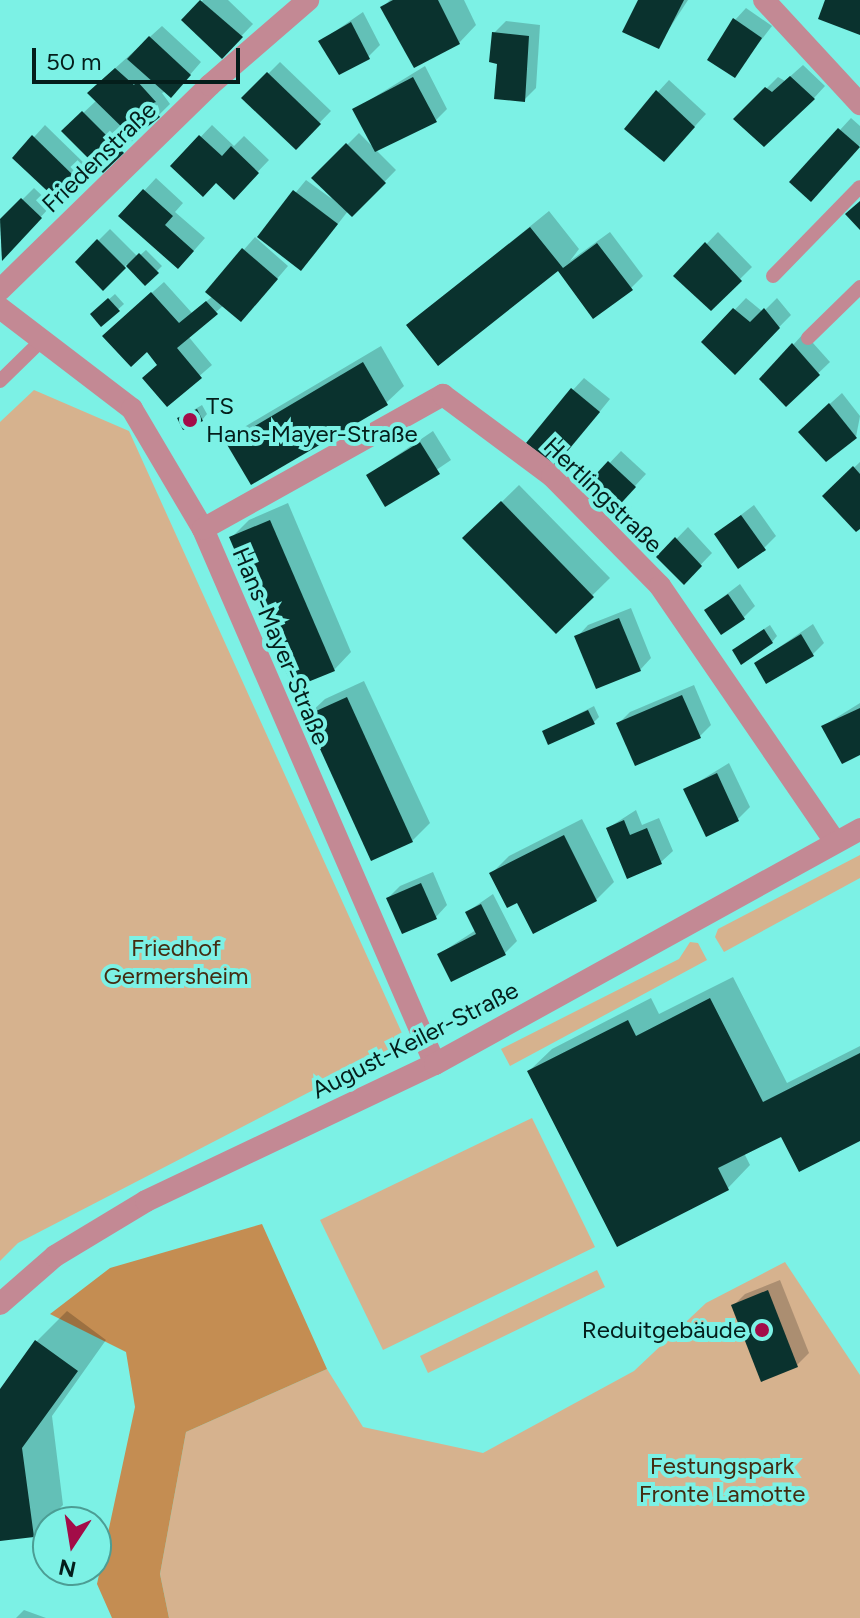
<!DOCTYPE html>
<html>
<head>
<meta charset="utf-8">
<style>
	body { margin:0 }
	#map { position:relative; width:860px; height:1618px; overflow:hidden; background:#7cf1e5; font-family:Figtree,sans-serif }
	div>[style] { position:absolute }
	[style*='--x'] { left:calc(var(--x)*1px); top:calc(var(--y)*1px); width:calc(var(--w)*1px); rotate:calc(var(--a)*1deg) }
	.green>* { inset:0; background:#d6b28e }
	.forest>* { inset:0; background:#c48d52 }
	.shadow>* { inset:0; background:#0003 }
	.building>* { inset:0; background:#0a322e }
	.service>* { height:14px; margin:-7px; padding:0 7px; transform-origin:7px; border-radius:7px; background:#c38994 }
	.minor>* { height:22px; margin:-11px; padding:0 11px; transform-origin:11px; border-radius:11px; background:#c38994 }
	.tertiary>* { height:22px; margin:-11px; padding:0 11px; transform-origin:11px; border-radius:11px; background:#c38994 }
	.dots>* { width:22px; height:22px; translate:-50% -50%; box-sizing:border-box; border:4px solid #7cf1e5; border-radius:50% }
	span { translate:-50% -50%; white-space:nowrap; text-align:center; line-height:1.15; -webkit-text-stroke:8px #7cf1e5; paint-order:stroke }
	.street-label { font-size:24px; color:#041e1b }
	.poi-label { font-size:24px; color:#041e1b }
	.left { translate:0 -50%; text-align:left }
	.right { translate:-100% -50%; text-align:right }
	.park-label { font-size:24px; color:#432c12 }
	.north { position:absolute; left:32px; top:1506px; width:80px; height:80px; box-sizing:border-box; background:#7cf1e5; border:2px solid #4c9d94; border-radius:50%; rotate:192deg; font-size:22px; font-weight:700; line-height:32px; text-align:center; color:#041e1b }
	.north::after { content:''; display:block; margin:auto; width:28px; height:36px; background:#a30c48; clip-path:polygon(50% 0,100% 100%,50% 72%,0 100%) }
	.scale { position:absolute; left:32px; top:48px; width:208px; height:36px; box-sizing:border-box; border:4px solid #041e1b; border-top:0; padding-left:10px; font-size:24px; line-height:28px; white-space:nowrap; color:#041e1b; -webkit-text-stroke:6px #7cf1e5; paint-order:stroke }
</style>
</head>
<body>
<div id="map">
	<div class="green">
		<i style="clip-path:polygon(34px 390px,129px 431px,406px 1042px,18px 1243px,0 1261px,0 422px)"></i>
		<i style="clip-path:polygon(860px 855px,860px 878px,724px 952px,715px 937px,718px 929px)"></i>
		<i style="clip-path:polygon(690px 942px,698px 943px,707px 960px,510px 1066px,501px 1049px,679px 959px)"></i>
		<i style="clip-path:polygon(532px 1118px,595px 1247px,383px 1350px,320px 1220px)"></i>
		<i style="clip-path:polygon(785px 1262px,860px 1375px,860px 1618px,169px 1618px,160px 1574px,186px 1432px,327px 1369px,363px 1427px,483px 1453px,634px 1371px,706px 1303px)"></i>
		<i style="clip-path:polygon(597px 1270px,605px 1287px,428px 1373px,420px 1356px)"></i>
	</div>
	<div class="forest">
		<i style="clip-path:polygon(262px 1224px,327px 1369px,186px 1432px,160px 1574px,169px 1618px,112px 1618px,97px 1584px,135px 1407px,126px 1352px,50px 1314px,110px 1268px)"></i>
	</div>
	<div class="shadow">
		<i style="clip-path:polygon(203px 0,228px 0,253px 24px,222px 56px,184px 20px)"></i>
		<i style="clip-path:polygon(390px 0,464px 0,476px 25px,459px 43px,382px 8px)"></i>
		<i style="clip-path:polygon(640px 0,688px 0,658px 46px)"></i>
		<i style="clip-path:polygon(746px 8px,772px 26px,734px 75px,735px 20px)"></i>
		<i style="clip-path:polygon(363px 12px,380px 45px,368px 57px,321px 41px)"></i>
		<i style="clip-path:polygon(506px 21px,540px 25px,536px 88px,524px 100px,500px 62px,494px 33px)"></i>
		<i style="clip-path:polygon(162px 26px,201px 62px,182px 84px,162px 93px,170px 104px,103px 170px,64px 131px,97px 100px,101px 81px)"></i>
		<i style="clip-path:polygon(280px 62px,331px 111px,296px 147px,244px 98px)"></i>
		<i style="clip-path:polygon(803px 65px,825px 86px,814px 98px,736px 119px,778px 77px,785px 81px)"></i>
		<i style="clip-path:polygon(425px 66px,447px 109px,435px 121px,376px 150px,396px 170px,352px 215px,348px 211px,313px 256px,301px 268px,260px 236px,306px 180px,332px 199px,314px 178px,359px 133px,374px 148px,355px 109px)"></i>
		<i style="clip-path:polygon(669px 80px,706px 114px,675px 148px,658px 92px)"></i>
		<i style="clip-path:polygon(851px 118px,860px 126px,860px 145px,822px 187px,792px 182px)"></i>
		<i style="clip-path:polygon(45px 125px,88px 167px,58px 198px,15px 158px)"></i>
		<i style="clip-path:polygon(212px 125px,234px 146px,244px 136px,269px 160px,234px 197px,216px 180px,173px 166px)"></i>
		<i style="clip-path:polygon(156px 178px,183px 203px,175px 212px,205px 238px,190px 255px,121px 216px)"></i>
		<i style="clip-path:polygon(34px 188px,52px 205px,2px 258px,0 222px)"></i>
		<i style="clip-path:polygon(549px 211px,579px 249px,570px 261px,610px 232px,643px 276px,631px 288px,559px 269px,408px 325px)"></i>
		<i style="clip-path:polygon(110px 229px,138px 257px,146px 250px,162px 266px,145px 283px,127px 264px,103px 288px,77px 262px)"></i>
		<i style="clip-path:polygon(718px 232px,752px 267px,711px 308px,676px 276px)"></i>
		<i style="clip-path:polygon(255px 237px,288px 266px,252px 308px,224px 305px,188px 336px,212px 365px,167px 404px,159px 364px,117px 324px,164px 282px,192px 313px,213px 296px,207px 292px)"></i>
		<i style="clip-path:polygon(115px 294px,124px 304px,102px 324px,92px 314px)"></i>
		<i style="clip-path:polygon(746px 298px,763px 312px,777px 298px,791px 315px,735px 372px,704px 342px)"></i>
		<i style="clip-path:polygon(804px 333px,830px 362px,786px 404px,793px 345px)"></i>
		<i style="clip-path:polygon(381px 346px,404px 386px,386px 403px,229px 443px,246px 426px)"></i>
		<i style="clip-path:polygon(584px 378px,610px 399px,567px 452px,573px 390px)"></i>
		<i style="clip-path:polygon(842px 393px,860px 416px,856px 437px,812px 420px)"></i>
		<i style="clip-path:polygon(202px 405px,207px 414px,202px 420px,180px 418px)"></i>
		<i style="clip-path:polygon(433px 431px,451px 460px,386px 504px,368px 475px)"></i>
		<i style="clip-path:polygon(621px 451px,646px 474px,624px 498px,588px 486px)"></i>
		<i style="clip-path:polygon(860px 462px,860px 526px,824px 496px)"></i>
		<i style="clip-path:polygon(519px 485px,610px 578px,556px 631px,465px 538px)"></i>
		<i style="clip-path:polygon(288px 503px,351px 652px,334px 670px,231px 538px,249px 520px)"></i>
		<i style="clip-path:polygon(754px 505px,776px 536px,764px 548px,716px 534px)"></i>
		<i style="clip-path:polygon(688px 527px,712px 553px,684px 582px,659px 557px)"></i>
		<i style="clip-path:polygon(740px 584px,755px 606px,743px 618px,706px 610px)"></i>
		<i style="clip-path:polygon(631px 608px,651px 658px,640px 670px,577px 637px,588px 625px)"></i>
		<i style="clip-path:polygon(813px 624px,824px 643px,813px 654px,756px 663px)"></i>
		<i style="clip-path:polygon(770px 625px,777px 636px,772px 642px,740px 645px)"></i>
		<i style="clip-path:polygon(364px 681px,430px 823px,412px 841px,307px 716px,325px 699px)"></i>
		<i style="clip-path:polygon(694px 685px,711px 725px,700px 736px,618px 724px,630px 712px)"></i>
		<i style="clip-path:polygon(860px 703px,860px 753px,823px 726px)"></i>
		<i style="clip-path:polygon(594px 706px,599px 717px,594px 722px,545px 731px)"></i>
		<i style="clip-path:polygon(729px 763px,750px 807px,738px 819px,685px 790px)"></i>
		<i style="clip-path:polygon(636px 810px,642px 825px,659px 818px,673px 851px,661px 862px,608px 828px)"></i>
		<i style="clip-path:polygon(582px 819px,614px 882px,596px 900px,518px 900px,491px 874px,509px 856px)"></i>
		<i style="clip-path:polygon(433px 872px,447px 905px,436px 917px,388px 898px,400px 886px)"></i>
		<i style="clip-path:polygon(493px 894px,517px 941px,505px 953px,452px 980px,439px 954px,476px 930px,467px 912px)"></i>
		<i style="clip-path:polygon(733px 977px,787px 1083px,860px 1046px,860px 1138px,781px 1133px,744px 1153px,750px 1165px,728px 1188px,529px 1071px,552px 1049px,651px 998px,659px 1014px)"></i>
		<i style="clip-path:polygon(780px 1280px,809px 1353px,797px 1365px,762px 1379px,733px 1306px,745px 1294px)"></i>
		<i style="clip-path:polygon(67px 1311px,106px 1340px,52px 1416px,63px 1505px,33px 1535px,0 1539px,0 1392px,37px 1341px)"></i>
		<i style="clip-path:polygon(24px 1610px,46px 1618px,16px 1618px)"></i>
	</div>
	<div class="building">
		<i style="clip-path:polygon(200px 0,243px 37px,222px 59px,181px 20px)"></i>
		<i style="clip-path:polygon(393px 0,438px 0,460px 44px,414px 68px,380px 7px)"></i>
		<i style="clip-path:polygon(638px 0,684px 0,659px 49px,622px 32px)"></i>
		<i style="clip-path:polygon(825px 0,860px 0,860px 35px,818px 19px)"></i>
		<i style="clip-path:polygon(733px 18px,762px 38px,735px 78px,707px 60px)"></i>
		<i style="clip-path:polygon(351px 22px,370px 59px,339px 75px,318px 41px)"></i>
		<i style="clip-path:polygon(492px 32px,529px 36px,525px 102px,494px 99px,497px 64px,489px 62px)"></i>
		<i style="clip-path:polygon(149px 36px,191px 75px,171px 98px,127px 59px)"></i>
		<i style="clip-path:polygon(115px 68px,134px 85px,137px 81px,156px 102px,150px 104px,160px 117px,133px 138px,87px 93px)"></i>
		<i style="clip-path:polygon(267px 72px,321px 124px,296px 150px,241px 98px)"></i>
		<i style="clip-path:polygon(790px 76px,815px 99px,764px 147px,733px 119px,765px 87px,772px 92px)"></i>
		<i style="clip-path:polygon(413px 77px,437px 122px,375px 152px,352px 109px)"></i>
		<i style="clip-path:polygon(656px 90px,695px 127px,664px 162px,624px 129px)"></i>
		<i style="clip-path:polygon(82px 111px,124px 153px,103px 173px,61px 131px)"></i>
		<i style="clip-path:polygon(838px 128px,860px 147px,811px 202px,789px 182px)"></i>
		<i style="clip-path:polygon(32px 135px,78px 180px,58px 201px,12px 158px)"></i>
		<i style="clip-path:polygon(199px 135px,222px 156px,231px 146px,259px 173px,234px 200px,216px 183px,203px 197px,170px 166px)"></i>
		<i style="clip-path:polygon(346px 143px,386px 183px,352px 217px,311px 178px)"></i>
		<i style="clip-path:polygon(143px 189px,173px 216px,165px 225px,194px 251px,178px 269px,118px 216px)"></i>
		<i style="clip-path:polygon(293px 190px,338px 224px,301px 271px,257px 237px)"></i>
		<i style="clip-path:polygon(21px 198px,42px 218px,2px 261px,0 219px)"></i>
		<i style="clip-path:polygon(860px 201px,860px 230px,845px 214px)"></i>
		<i style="clip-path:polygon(530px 227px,563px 268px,597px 243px,633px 290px,593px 319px,558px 271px,438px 366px,406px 325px)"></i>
		<i style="clip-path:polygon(97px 239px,126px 268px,103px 291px,75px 262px)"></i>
		<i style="clip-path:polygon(705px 242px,742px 281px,711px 311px,673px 276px)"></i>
		<i style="clip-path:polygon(242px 248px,278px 279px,241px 322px,205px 292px)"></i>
		<i style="clip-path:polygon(139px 253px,159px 273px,145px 286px,126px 266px)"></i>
		<i style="clip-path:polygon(151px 292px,179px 323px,206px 301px,218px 314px,177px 348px,202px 378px,167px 407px,142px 378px,157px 365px,147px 352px,131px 367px,102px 336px)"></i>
		<i style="clip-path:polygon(108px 298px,120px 311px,101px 327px,90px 314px)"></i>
		<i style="clip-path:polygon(733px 308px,750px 322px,764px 308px,780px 328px,735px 375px,701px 342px)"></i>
		<i style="clip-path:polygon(792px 343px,820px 375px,786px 407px,759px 379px)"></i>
		<i style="clip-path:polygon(363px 362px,388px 405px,251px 485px,226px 443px)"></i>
		<i style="clip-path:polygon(571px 388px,600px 412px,555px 466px,526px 443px)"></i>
		<i style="clip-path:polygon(829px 403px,857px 438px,826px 462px,798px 432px)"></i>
		<i style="clip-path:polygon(197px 409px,203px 421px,183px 430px,177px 418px)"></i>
		<i style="clip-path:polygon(420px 442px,440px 474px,385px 507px,366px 475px)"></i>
		<i style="clip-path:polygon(608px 461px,636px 487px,613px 512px,585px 486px)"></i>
		<i style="clip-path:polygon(853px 466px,860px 474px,860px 529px,856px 532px,822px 496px)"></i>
		<i style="clip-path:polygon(501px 501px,594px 597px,556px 634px,462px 538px)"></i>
		<i style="clip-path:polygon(741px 515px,766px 550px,738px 569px,714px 534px)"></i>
		<i style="clip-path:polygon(270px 520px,335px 671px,293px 688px,229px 537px)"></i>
		<i style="clip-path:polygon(675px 537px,702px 566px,684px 585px,656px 557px)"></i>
		<i style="clip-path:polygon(728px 594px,745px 619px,721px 635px,704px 610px)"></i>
		<i style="clip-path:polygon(619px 618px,641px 671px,596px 689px,574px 636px)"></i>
		<i style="clip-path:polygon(764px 629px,773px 643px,741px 665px,732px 650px)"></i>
		<i style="clip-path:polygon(801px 634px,814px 656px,766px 684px,754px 663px)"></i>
		<i style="clip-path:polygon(682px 695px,701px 738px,635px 766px,616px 723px)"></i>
		<i style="clip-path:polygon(347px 697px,413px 842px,371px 861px,305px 716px)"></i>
		<i style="clip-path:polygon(860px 708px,860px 755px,842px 764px,821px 726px)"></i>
		<i style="clip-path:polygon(588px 710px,595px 724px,548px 745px,542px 731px)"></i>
		<i style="clip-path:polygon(717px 773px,739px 821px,706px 837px,683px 789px)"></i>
		<i style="clip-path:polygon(624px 820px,630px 835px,647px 828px,662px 864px,627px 879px,606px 828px)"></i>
		<i style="clip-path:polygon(564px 835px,597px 901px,533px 934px,517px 903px,507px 908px,489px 873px)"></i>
		<i style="clip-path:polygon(421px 883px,437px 919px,402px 934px,386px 898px)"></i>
		<i style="clip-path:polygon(481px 904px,506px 955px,451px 982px,437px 954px,476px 934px,465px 912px)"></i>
		<i style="clip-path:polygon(710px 998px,763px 1102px,860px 1053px,860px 1141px,799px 1172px,781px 1137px,718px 1168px,729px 1190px,617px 1247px,527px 1071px,628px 1020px,636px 1036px)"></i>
		<i style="clip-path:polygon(768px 1290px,798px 1367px,761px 1382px,731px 1305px)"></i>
		<i style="clip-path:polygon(35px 1340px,78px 1371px,22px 1448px,34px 1537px,0 1541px,0 1389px)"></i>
	</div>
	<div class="service">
		<i style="--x:773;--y:276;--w:124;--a:-45.7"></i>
		<i style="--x:808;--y:338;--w:73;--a:-44.4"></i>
		<i style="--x:0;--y:381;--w:59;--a:-44.3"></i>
	</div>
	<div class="minor">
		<i style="--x:764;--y:0;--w:142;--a:47.3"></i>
		<i style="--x:0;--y:290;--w:293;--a:-44.3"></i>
		<i style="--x:210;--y:85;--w:130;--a:-40.9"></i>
		<i style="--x:0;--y:308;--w:166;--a:37.4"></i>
		<i style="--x:132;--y:409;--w:139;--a:59.4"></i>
		<i style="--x:203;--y:529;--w:583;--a:66.56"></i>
		<i style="--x:203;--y:529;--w:275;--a:-29.2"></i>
		<i style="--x:443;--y:395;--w:136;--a:36.6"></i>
		<i style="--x:552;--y:476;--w:154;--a:45.5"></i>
		<i style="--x:660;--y:586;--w:310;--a:55.6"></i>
	</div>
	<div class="tertiary">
		<i style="--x:0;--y:1304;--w:73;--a:-41.1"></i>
		<i style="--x:55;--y:1256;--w:106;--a:-31.1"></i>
		<i style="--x:146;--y:1201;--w:320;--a:-25.4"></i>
		<i style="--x:435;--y:1064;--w:486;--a:-28.9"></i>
	</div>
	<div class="dots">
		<i style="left:190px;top:420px;background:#a30c48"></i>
		<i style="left:762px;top:1330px;background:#a30c48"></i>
	</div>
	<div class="street-label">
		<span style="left:99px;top:157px;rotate:-44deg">Friedenstraße</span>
		<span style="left:603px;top:495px;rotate:44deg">Hertlingstraße</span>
		<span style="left:281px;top:646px;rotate:67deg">Hans-Mayer-Straße</span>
		<span style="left:415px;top:1040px;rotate:-27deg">August-Keiler-Straße</span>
	</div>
	<div class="poi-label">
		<span class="left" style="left:206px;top:420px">TS<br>Hans-Mayer-Straße</span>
		<span class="right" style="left:746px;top:1330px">Reduitgebäude</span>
	</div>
	<div class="park-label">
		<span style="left:176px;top:962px">Friedhof<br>Germersheim</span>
		<span style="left:722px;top:1480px">Festungspark<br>Fronte Lamotte</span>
	</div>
	<div class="north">N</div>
	<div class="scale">50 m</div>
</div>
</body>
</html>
